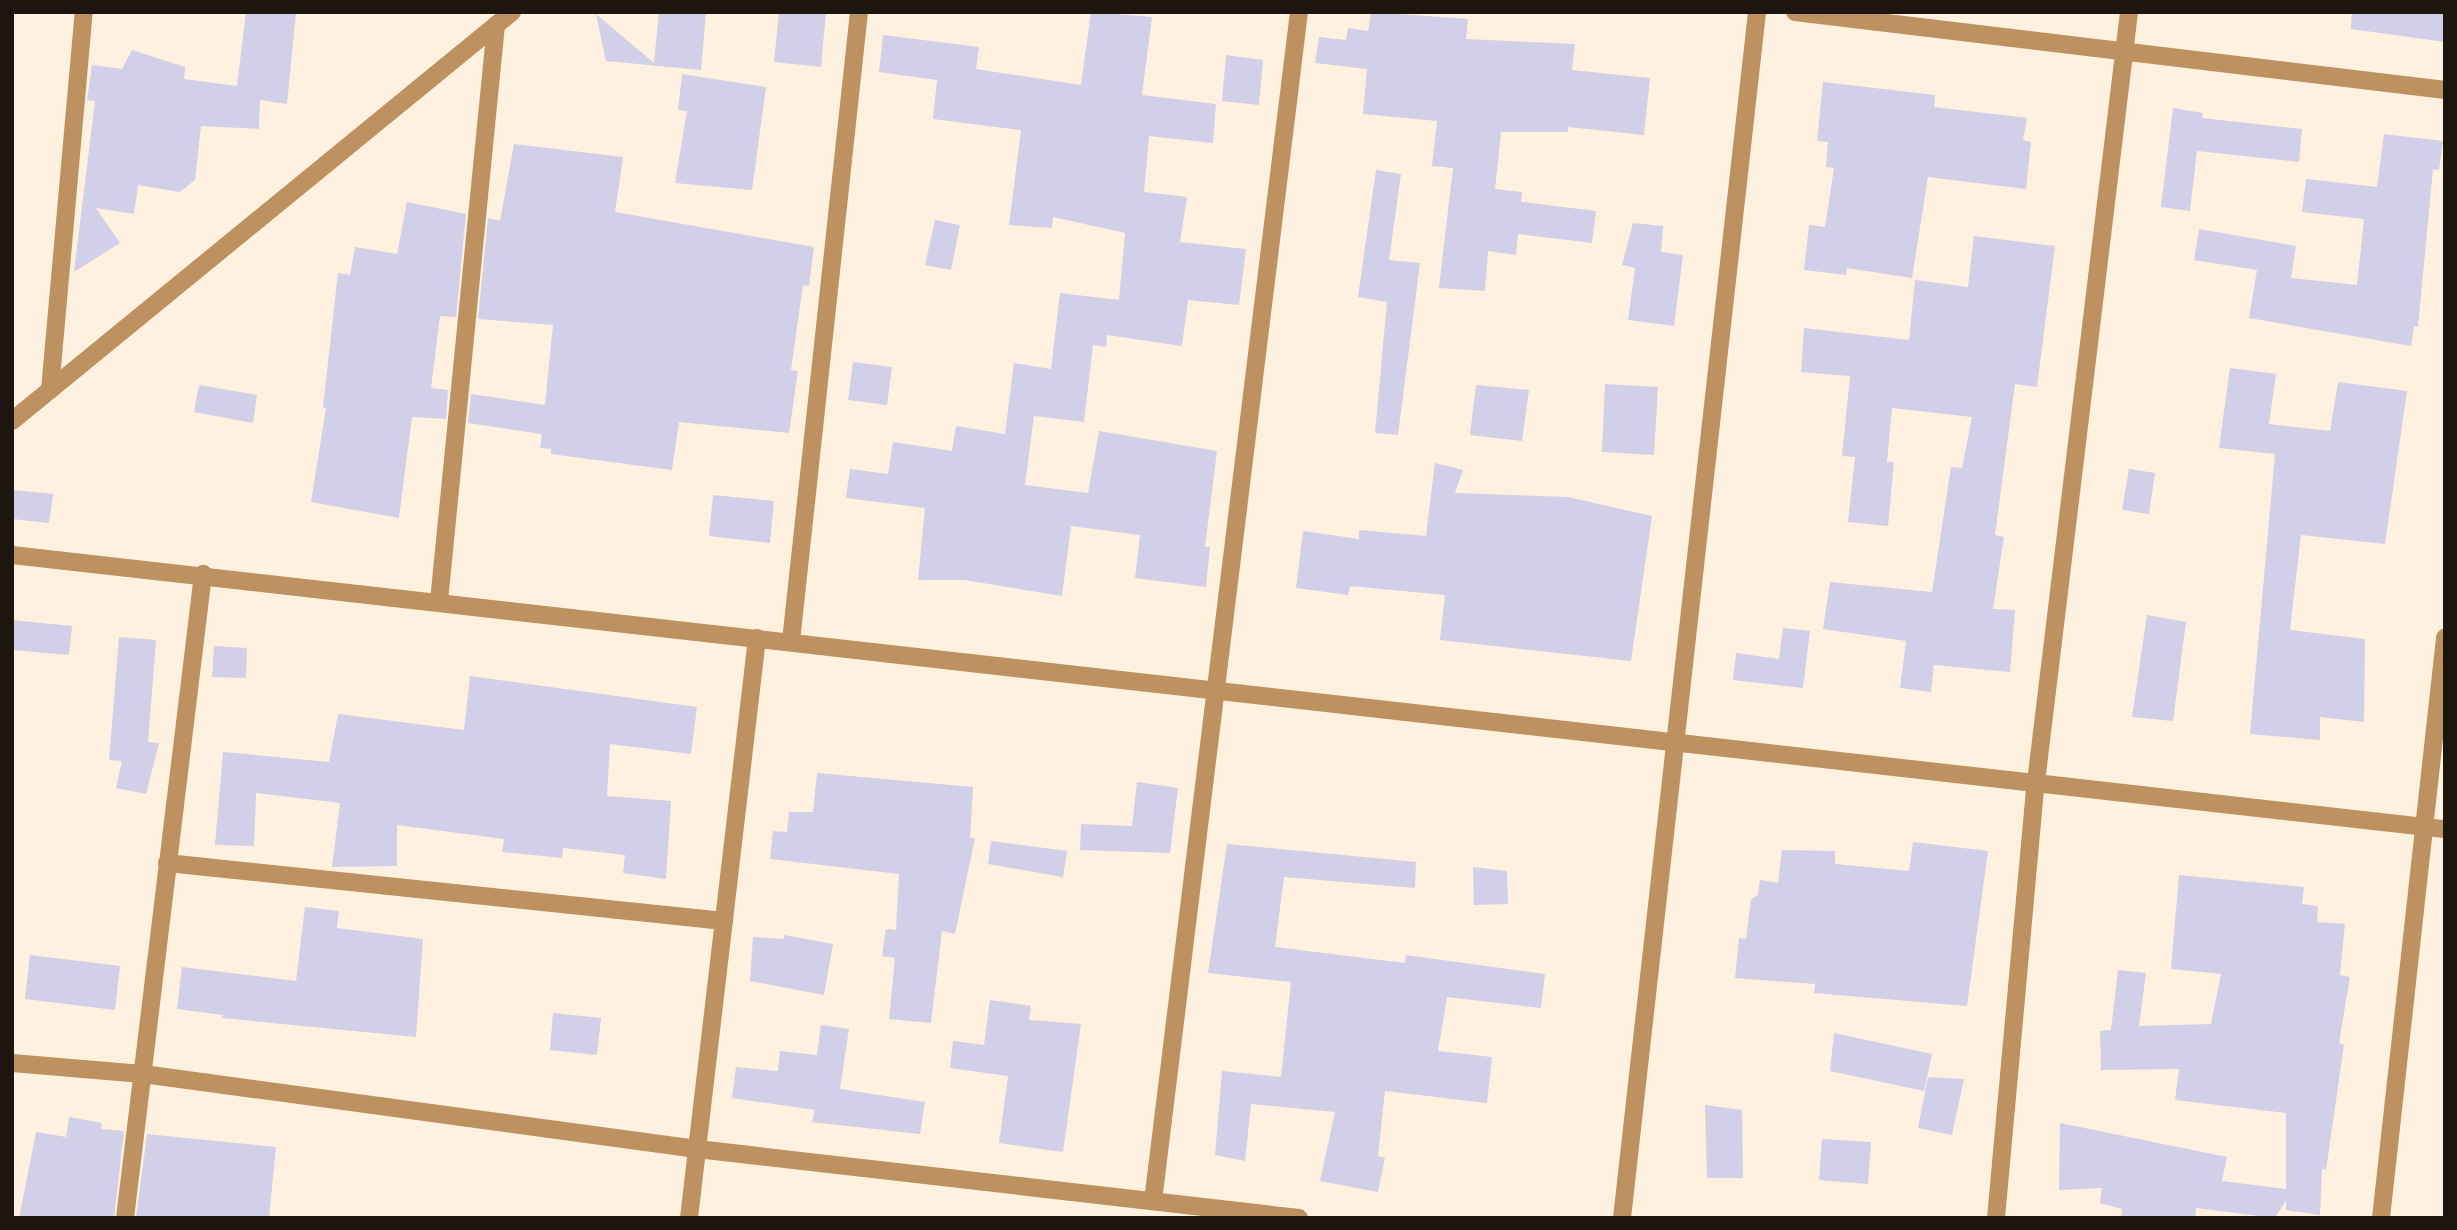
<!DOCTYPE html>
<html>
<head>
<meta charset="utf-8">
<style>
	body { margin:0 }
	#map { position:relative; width:2457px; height:1230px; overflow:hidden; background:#fef1df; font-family:Signika,sans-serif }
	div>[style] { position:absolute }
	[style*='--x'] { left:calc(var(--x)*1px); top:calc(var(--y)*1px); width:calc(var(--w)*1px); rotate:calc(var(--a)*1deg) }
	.building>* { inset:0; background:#d2cfe8 }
	.minor>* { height:18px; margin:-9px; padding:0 9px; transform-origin:9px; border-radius:9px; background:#be9161 }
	span { translate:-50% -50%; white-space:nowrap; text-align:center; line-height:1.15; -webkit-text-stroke:7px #fff; paint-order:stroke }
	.frame { position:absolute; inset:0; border:14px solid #1c160f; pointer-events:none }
</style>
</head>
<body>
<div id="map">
	<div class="building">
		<i style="clip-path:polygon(246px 12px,296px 12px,287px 104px,260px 100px,259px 129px,201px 126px,195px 180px,180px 192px,138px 185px,134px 214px,96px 208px,120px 243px,74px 272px,95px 101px,87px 100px,92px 65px,122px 69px,132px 50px,185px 67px,184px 79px,237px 86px)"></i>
		<i style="clip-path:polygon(659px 12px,706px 12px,701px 70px,606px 61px,596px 14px,654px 63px)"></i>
		<i style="clip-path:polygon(779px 12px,826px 12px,821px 67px,774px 62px)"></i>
		<i style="clip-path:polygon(1091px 12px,1152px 17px,1142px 95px,1216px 104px,1213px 143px,1149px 136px,1144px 192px,1187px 197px,1180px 242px,1246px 249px,1239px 305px,1188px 300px,1182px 346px,1107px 335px,1106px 347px,1093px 345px,1084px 422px,1034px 416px,1025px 485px,1088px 493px,1099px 431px,1217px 451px,1205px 547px,1210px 547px,1206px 587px,1135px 578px,1140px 535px,1071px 526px,1062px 596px,964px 580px,918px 580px,925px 508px,846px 498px,850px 469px,888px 474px,893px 442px,952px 451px,956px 426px,1005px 434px,1014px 363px,1051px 369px,1060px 293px,1119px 300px,1125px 233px,1053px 217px,1052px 228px,1009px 225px,1021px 130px,933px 119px,937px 80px,879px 72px,883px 35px,979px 47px,976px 69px,1081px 85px)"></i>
		<i style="clip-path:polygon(1371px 12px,1468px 19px,1466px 39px,1575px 44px,1572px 70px,1650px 78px,1644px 135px,1568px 127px,1568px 132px,1501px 132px,1495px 189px,1522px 192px,1521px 202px,1596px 211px,1592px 243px,1518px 234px,1516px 255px,1488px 251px,1485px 291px,1439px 288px,1453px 168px,1432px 166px,1437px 121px,1363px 114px,1367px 69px,1315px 63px,1319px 37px,1346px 40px,1348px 28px,1368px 31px)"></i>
		<i style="clip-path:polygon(2352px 12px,2445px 12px,2445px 42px,2351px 29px)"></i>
		<i style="clip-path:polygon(1226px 55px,1263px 60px,1259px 105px,1222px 101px)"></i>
		<i style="clip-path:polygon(682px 74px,766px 87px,752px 190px,675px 183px,687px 111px,678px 110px)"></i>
		<i style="clip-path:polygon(1823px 82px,1935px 95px,1934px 107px,2027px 118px,2023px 140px,2031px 142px,2026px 189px,1928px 177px,1912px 278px,1847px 268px,1846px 275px,1804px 270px,1809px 225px,1825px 227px,1834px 168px,1826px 167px,1828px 142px,1817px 141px)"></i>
		<i style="clip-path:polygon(2173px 108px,2203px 113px,2202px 118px,2302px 129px,2299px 162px,2197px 151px,2190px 211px,2161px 207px)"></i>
		<i style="clip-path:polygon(2384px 134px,2443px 141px,2439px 170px,2433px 169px,2418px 327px,2414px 326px,2411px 346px,2249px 318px,2257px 270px,2194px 260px,2199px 229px,2296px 246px,2291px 278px,2357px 285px,2364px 219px,2302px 212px,2306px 179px,2377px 187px)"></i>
		<i style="clip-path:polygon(514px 144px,623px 157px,615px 212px,814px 247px,809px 286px,803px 285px,791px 370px,798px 371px,789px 433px,679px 422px,672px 470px,551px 454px,551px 449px,540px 448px,542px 434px,468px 423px,471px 394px,545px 405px,553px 325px,478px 319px,488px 218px,500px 221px)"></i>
		<i style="clip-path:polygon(1376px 170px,1401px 174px,1389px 260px,1420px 263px,1398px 435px,1375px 433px,1387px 302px,1358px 297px)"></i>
		<i style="clip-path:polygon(407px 202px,466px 214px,456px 317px,440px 316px,431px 388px,448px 390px,446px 419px,412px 417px,399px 518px,311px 502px,326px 408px,323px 407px,338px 273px,350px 275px,355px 247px,397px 254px)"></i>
		<i style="clip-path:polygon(935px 220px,960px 225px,951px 270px,925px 265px)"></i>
		<i style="clip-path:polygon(1633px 223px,1663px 226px,1661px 252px,1683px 255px,1674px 326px,1628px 320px,1635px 268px,1622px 265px)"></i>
		<i style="clip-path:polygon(1974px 236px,2055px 246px,2037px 387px,2015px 384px,1995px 535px,2004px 537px,1993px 609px,2015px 610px,2010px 672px,1934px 665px,1931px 692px,1900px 688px,1906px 641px,1823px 629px,1830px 582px,1932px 592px,1951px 467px,1962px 468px,1972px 417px,1892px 408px,1887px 462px,1894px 462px,1888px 526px,1848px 522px,1855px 457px,1842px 456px,1850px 376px,1801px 372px,1804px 328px,1909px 340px,1915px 280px,1968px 287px)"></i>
		<i style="clip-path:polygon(853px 362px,892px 367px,887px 405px,848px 400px)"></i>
		<i style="clip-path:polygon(2230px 368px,2276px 374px,2269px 424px,2330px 431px,2338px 382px,2407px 391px,2385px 544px,2301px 535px,2290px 630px,2365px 639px,2364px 722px,2320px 717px,2320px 740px,2250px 734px,2275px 454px,2219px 448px)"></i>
		<i style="clip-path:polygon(1605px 384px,1658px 387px,1654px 455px,1602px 452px)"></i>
		<i style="clip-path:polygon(199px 385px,257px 395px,253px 423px,194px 412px)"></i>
		<i style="clip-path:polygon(1476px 385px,1529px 390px,1522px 441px,1470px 435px)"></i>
		<i style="clip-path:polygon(1435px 463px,1463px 470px,1455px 493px,1568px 497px,1652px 516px,1631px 661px,1440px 640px,1445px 595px,1350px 586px,1348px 595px,1296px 588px,1303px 531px,1359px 539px,1359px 530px,1426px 536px)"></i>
		<i style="clip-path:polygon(2129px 469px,2155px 473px,2149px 514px,2122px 510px)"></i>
		<i style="clip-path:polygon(12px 490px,53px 494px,49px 523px,12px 519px)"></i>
		<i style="clip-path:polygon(713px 495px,774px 501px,770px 543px,709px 536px)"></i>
		<i style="clip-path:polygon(2147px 615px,2186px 622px,2173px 721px,2132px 717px)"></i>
		<i style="clip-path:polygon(12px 620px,72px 626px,69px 655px,12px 650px)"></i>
		<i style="clip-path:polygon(1783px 628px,1810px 631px,1803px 688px,1733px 680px,1736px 653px,1779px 659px)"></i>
		<i style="clip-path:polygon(119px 637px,156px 640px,148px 742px,159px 743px,146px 794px,116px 788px,122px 761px,109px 760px)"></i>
		<i style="clip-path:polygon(214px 646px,247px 648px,246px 678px,212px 677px)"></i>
		<i style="clip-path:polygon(470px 676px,697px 707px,691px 754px,610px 744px,607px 796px,671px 801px,666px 879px,623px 873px,625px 855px,563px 848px,562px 858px,502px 852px,504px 839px,397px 825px,397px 866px,332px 867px,340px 803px,256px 793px,254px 846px,215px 845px,223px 752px,329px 762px,338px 714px,464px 730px)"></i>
		<i style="clip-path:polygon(817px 773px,973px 787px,970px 838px,975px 838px,955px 934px,942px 931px,931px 1023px,889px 1019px,895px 958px,882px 956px,886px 929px,896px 930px,899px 874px,770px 859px,773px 831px,787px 832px,789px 812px,813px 812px)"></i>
		<i style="clip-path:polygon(1137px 782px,1178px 788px,1170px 853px,1080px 850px,1081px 824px,1132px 826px)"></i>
		<i style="clip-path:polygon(991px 841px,1067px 851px,1063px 877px,988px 864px)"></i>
		<i style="clip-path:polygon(1913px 842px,1988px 851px,1967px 1006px,1814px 993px,1815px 984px,1735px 978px,1739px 938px,1746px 939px,1751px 899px,1758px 895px,1760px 880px,1778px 883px,1782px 850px,1835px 851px,1835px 864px,1909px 871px)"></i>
		<i style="clip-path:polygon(1227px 844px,1416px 862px,1415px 888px,1284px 877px,1275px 947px,1405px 963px,1406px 955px,1545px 974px,1541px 1008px,1447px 997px,1438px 1051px,1492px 1057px,1487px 1103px,1385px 1091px,1378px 1156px,1385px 1158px,1378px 1192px,1320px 1181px,1335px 1112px,1251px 1104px,1245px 1161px,1215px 1155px,1222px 1071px,1281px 1077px,1291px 982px,1208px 973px)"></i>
		<i style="clip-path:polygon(1473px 867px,1507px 871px,1508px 904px,1474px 905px)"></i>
		<i style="clip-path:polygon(2179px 875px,2304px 887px,2302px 904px,2318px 906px,2317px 922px,2345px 924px,2340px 975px,2350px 977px,2339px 1043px,2344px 1045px,2326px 1170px,2322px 1169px,2320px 1215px,2286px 1210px,2286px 1200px,2275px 1218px,2196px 1208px,2195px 1218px,2121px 1218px,2122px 1209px,2100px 1203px,2102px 1188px,2059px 1190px,2060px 1123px,2227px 1157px,2222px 1181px,2286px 1189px,2286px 1113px,2175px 1100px,2179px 1069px,2101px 1070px,2100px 1031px,2111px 1030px,2118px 970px,2146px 973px,2139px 1026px,2211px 1024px,2221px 974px,2171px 969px)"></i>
		<i style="clip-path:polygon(305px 907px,339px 911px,337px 928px,423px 939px,416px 1037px,222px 1018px,223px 1015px,177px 1009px,182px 967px,296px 981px)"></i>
		<i style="clip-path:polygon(784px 935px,833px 944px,824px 995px,750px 981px,753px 937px,784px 939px)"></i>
		<i style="clip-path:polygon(30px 955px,120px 966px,115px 1010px,25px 999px)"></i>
		<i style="clip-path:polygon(990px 1000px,1031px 1006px,1029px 1020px,1081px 1024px,1063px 1152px,999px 1143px,1008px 1076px,950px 1068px,953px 1041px,984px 1045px)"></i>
		<i style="clip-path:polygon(553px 1013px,601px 1018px,597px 1055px,550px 1050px)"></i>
		<i style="clip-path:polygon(821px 1025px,849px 1029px,840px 1089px,925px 1102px,920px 1134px,812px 1122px,815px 1110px,732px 1098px,736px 1067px,778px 1071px,780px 1051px,817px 1055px)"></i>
		<i style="clip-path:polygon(1834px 1033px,1932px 1054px,1924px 1091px,1830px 1071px)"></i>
		<i style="clip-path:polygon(1928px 1077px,1964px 1079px,1952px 1135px,1918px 1128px)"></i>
		<i style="clip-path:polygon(1705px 1105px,1742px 1110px,1743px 1178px,1707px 1178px)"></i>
		<i style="clip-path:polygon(69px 1117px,102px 1123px,101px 1129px,124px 1131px,114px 1218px,19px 1218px,36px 1132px,66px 1137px)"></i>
		<i style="clip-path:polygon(147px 1134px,276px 1147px,269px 1218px,136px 1218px)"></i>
		<i style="clip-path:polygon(1822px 1139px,1871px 1142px,1868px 1184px,1819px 1180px)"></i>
	</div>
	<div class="minor">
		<i style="--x:1795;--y:12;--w:655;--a:6.84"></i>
		<i style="--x:50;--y:390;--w:380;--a:-84.9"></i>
		<i style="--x:12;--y:421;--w:646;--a:-39.28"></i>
		<i style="--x:12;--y:555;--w:2448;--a:6.43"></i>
		<i style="--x:439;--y:601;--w:579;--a:-84.35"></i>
		<i style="--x:791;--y:641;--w:633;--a:-83.83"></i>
		<i style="--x:167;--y:863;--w:560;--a:5.94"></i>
		<i style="--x:12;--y:1063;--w:131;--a:4.8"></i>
		<i style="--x:143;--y:1074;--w:559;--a:7.71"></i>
		<i style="--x:697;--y:1149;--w:606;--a:6.54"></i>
		<i style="--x:1153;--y:1201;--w:1198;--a:-83"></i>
		<i style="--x:125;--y:1218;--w:649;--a:-83.09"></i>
		<i style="--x:689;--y:1218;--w:584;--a:-83.31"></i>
		<i style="--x:1622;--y:1218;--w:1214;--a:-83.61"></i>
		<i style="--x:1996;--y:1218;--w:438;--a:-84.8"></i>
		<i style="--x:2036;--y:782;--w:776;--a:-83.11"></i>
		<i style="--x:2381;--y:1218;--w:584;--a:-83.7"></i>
	</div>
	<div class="frame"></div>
</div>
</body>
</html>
